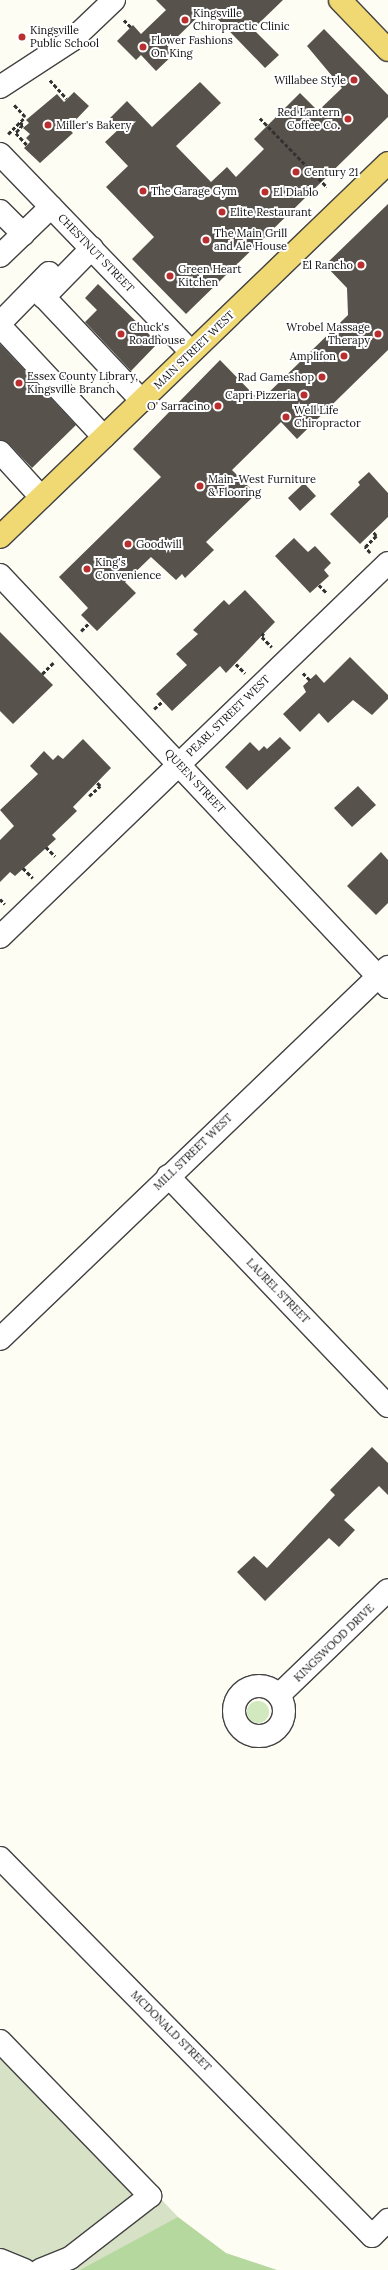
<!DOCTYPE html>
<html>
<head>
<meta charset="utf-8">
<style>
	body { margin:0 }
	#map { position:relative; width:388px; height:2270px; overflow:hidden; background:#fefdf4; font-family:Lora,serif }
	div>[style] { position:absolute }
	[style*='--x'] { left:calc(var(--x)*1px); top:calc(var(--y)*1px); width:calc(var(--w)*1px); rotate:calc(var(--a)*1deg) }
	.green>* { inset:0; background:#d2e8be }
	.round { border-radius:50% }
	.forest>* { inset:0; background:#b5d89e }
	.cemetery>* { inset:0; background:#d6e1c5 }
	.building>* { inset:0; background:#58524d }
	.path>* { height:2.5px; margin-top:-1.25px; transform-origin:0; background:repeating-linear-gradient(90deg,#323232 0 4px,transparent 0 6px) }
	.roads { filter:drop-shadow(1px 0 #434343) drop-shadow(-1px 0 #434343) drop-shadow(0 1px #434343) drop-shadow(0 -1px #434343) }
	.minor>* { height:22px; margin:-11px; padding:0 11px; transform-origin:11px; border-radius:11px; background:#fff }
	.minor>.ring { margin:-11px; padding:0; box-sizing:content-box; background:none; border:22px solid #fff; border-radius:50% }
	.major>* { height:22px; margin:-11px; padding:0 11px; transform-origin:11px; border-radius:11px; background:#f0d872 }
	.dots>* { width:11px; height:11px; translate:-50% -50%; box-sizing:border-box; border:2px solid #fff; border-radius:50% }
	span { translate:-50% -50%; white-space:nowrap; text-align:center; line-height:1.15; -webkit-text-stroke:4px #fff; paint-order:stroke }
	.poi-label { font-size:11px; color:#101010 }
	.left { translate:0 -50%; text-align:left }
	.right { translate:-100% -50%; text-align:right }
	.street-label { font-size:11px; color:#101010 }
</style>
</head>
<body>
<div id="map">
	<div class="green">
		<i class="round" style="left:247px;top:1701px;width:22px;height:22px"></i>
	</div>
	<div class="forest">
		<i style="clip-path:polygon(156px 2215px,178px 2217px,226px 2253px,277px 2270px,11px 2270px)"></i>
	</div>
	<div class="cemetery">
		<i style="clip-path:polygon(0 2029px,178px 2217px,80px 2270px,0 2270px)"></i>
	</div>
	<div class="building">
		<i style="clip-path:polygon(156px 0,283px 0,253px 29px,279px 55px,265px 68px,207px 8px,168px 46px,175px 53px,156px 71px,141px 55px,136px 60px,117px 41px,133px 25px,141px 34px,166px 10px)"></i>
		<i style="clip-path:polygon(324px 29px,388px 95px,388px 117px,186px 314px,132px 259px,154px 237px,106px 187px,128px 166px,105px 142px,120px 128px,110px 118px,127px 101px,152px 127px,200px 82px,221px 103px,176px 146px,211px 182px,227px 167px,236px 177px,264px 149px,254px 139px,300px 93px,318px 111px,342px 88px,307px 46px)"></i>
		<i style="clip-path:polygon(74px 92px,89px 106px,68px 128px,73px 133px,40px 163px,24px 148px,30px 142px,26px 138px,30px 134px,23px 128px,29px 123px,26px 120px,57px 94px,64px 102px)"></i>
		<i style="clip-path:polygon(388px 204px,388px 350px,297px 439px,281px 422px,232px 470px,256px 494px,206px 542px,214px 550px,185px 578px,182px 574px,176px 580px,151px 557px,125px 582px,136px 593px,97px 631px,81px 615px,88px 608px,59px 577px,161px 477px,133px 449px,220px 360px,260px 401px,348px 315px,347px 288px,325px 265px)"></i>
		<i style="clip-path:polygon(98px 284px,158px 343px,131px 371px,85px 322px,97px 310px,85px 298px)"></i>
		<i style="clip-path:polygon(0 344px,76px 425px,32px 468px,9px 444px,0 440px)"></i>
		<i style="clip-path:polygon(369px 472px,388px 493px,388px 517px,360px 544px,330px 514px,360px 485px,358px 482px)"></i>
		<i style="clip-path:polygon(304px 483px,316px 496px,300px 511px,288px 498px)"></i>
		<i style="clip-path:polygon(294px 538px,308px 552px,315px 546px,331px 563px,324px 570px,329px 576px,310px 593px,275px 556px)"></i>
		<i style="clip-path:polygon(245px 590px,275px 622px,226px 673px,220px 666px,172px 711px,156px 694px,187px 665px,176px 654px,198px 634px,193px 630px,224px 600px,229px 605px)"></i>
		<i style="clip-path:polygon(0 632px,53px 685px,13px 724px,0 711px)"></i>
		<i style="clip-path:polygon(350px 657px,388px 695px,388px 699px,372px 715px,353px 700px,328px 723px,319px 713px,300px 732px,283px 714px,306px 692px,303px 686px,316px 674px,324px 683px)"></i>
		<i style="clip-path:polygon(280px 737px,291px 748px,247px 790px,225px 767px,250px 742px,259px 751px,264px 746px,267px 749px)"></i>
		<i style="clip-path:polygon(83px 739px,111px 768px,73px 807px,77px 811px,52px 835px,56px 839px,15px 876px,10px 872px,0 882px,0 840px,14px 826px,0 810px,38px 774px,30px 766px,44px 751px,53px 760px,58px 755px,63px 759px)"></i>
		<i style="clip-path:polygon(358px 786px,376px 805px,352px 827px,334px 808px)"></i>
		<i style="clip-path:polygon(381px 852px,388px 860px,388px 903px,376px 915px,347px 886px)"></i>
		<i style="clip-path:polygon(372px 1447px,388px 1463px,388px 1495px,379px 1486px,344px 1520px,355px 1530px,339px 1547px,329px 1538px,265px 1601px,237px 1572px,254px 1556px,267px 1568px,335px 1495px,330px 1490px)"></i>
	</div>
	<div class="path">
		<i style="--x:124;--y:20;--w:10;--a:45"></i>
		<i style="--x:50;--y:80;--w:25;--a:48"></i>
		<i style="--x:260;--y:118;--w:96;--a:45.8"></i>
		<i style="--x:20;--y:122;--w:4;--a:45"></i>
		<i style="--x:23;--y:125;--w:11;--a:131"></i>
		<i style="--x:16;--y:133;--w:16;--a:47"></i>
		<i style="--x:8;--y:134;--w:24;--a:-45"></i>
		<i style="--x:25;--y:117;--w:18;--a:-133"></i>
		<i style="--x:370;--y:553;--w:8;--a:-130"></i>
		<i style="--x:365;--y:547;--w:16;--a:-45"></i>
		<i style="--x:376;--y:536;--w:5;--a:-127"></i>
		<i style="--x:319;--y:585;--w:11;--a:45"></i>
		<i style="--x:81;--y:631;--w:11;--a:-45"></i>
		<i style="--x:264;--y:633;--w:4;--a:117"></i>
		<i style="--x:262;--y:637;--w:14;--a:45"></i>
		<i style="--x:236;--y:664;--w:13;--a:45"></i>
		<i style="--x:303;--y:673;--w:10;--a:45"></i>
		<i style="--x:42;--y:674;--w:16;--a:-45"></i>
		<i style="--x:154;--y:709;--w:12;--a:-42"></i>
		<i style="--x:89;--y:796;--w:15;--a:-42"></i>
		<i style="--x:100;--y:786;--w:6;--a:-135"></i>
		<i style="--x:46;--y:847;--w:13;--a:45"></i>
		<i style="--x:23;--y:868;--w:14;--a:45"></i>
		<i style="--x:0;--y:899;--w:7;--a:45"></i>
	</div>
	<div class="roads">
		<div class="minor">
			<i style="--x:0;--y:87;--w:86;--a:-33.1"></i>
			<i style="--x:72;--y:40;--w:58;--a:-43.6"></i>
			<i style="--x:0;--y:154;--w:275;--a:46"></i>
			<i style="--x:0;--y:211;--w:33;--a:45"></i>
			<i style="--x:92;--y:248;--w:69;--a:134.4"></i>
			<i style="--x:44;--y:297;--w:143;--a:46.7"></i>
			<i style="--x:0;--y:256;--w:71;--a:-43.9"></i>
			<i style="--x:0;--y:323;--w:70;--a:-45.6"></i>
			<i style="--x:0;--y:326;--w:152;--a:46.9"></i>
			<i style="--x:0;--y:452;--w:61;--a:47.7"></i>
			<i style="--x:0;--y:575;--w:566;--a:46.72"></i>
			<i style="--x:0;--y:937;--w:539;--a:-43.95"></i>
			<i style="--x:168;--y:1176;--w:318;--a:46.3"></i>
			<i style="--x:0;--y:1339;--w:538;--a:-43.79"></i>
			<i class="ring" style="left:234px;top:1686px;width:28px;height:28px"></i>
			<i style="--x:279;--y:1695;--w:151;--a:-43.9"></i>
			<i style="--x:0;--y:1858;--w:530;--a:45.46"></i>
			<i style="--x:372;--y:2236;--w:23;--a:-45"></i>
			<i style="--x:0;--y:2041;--w:216;--a:45.9"></i>
			<i style="--x:150;--y:2196;--w:101;--a:142.2"></i>
			<i style="--x:70;--y:2258;--w:32;--a:158"></i>
			<i style="--x:0;--y:2260;--w:27;--a:22"></i>
		</div>
		<div class="major">
			<i style="--x:340;--y:0;--w:69;--a:46.2"></i>
			<i style="--x:0;--y:537;--w:539;--a:-43.95"></i>
		</div>
	</div>
	<div class="dots">
		<i style="left:185px;top:20px;background:#b92f2f"></i>
		<i style="left:22px;top:37px;background:#b92f2f"></i>
		<i style="left:143px;top:47px;background:#b92f2f"></i>
		<i style="left:354px;top:80px;background:#b92f2f"></i>
		<i style="left:348px;top:119px;background:#b92f2f"></i>
		<i style="left:48px;top:125px;background:#b92f2f"></i>
		<i style="left:296px;top:172px;background:#b92f2f"></i>
		<i style="left:143px;top:191px;background:#b92f2f"></i>
		<i style="left:265px;top:192px;background:#b92f2f"></i>
		<i style="left:222px;top:212px;background:#b92f2f"></i>
		<i style="left:206px;top:240px;background:#b92f2f"></i>
		<i style="left:361px;top:265px;background:#b92f2f"></i>
		<i style="left:170px;top:276px;background:#b92f2f"></i>
		<i style="left:121px;top:334px;background:#b92f2f"></i>
		<i style="left:378px;top:334px;background:#b92f2f"></i>
		<i style="left:344px;top:356px;background:#b92f2f"></i>
		<i style="left:322px;top:377px;background:#b92f2f"></i>
		<i style="left:19px;top:383px;background:#b92f2f"></i>
		<i style="left:304px;top:395px;background:#b92f2f"></i>
		<i style="left:218px;top:406px;background:#b92f2f"></i>
		<i style="left:286px;top:417px;background:#b92f2f"></i>
		<i style="left:200px;top:486px;background:#b92f2f"></i>
		<i style="left:128px;top:544px;background:#b92f2f"></i>
		<i style="left:87px;top:569px;background:#b92f2f"></i>
	</div>
	<div class="poi-label">
		<span class="left" style="left:193px;top:20px">Kingsville<br>Chiropractic Clinic</span>
		<span class="left" style="left:30px;top:37px">Kingsville<br>Public School</span>
		<span class="left" style="left:151px;top:47px">Flower Fashions<br>On King</span>
		<span class="right" style="left:346px;top:80px">Willabee Style</span>
		<span class="right" style="left:340px;top:119px">Red Lantern<br>Coffee Co.</span>
		<span class="left" style="left:56px;top:125px">Miller's Bakery</span>
		<span class="left" style="left:304px;top:172px">Century 21</span>
		<span class="left" style="left:151px;top:191px">The Garage Gym</span>
		<span class="left" style="left:273px;top:192px">El Diablo</span>
		<span class="left" style="left:230px;top:212px">Elite Restaurant</span>
		<span class="left" style="left:214px;top:240px">The Main Grill<br>and Ale House</span>
		<span class="right" style="left:353px;top:265px">El Rancho</span>
		<span class="left" style="left:178px;top:276px">Green Heart<br>Kitchen</span>
		<span class="left" style="left:129px;top:334px">Chuck's<br>Roadhouse</span>
		<span class="right" style="left:370px;top:334px">Wrobel Massage<br>Therapy</span>
		<span class="right" style="left:336px;top:356px">Amplifon</span>
		<span class="left" style="left:27px;top:383px">Essex County Library,<br>Kingsville Branch</span>
		<span class="right" style="left:314px;top:377px">Rad Gameshop</span>
		<span class="right" style="left:296px;top:395px">Capri Pizzeria</span>
		<span class="right" style="left:210px;top:406px">O' Sarracino</span>
		<span class="left" style="left:294px;top:417px">Well Life<br>Chiropractor</span>
		<span class="left" style="left:208px;top:486px">Main-West Furniture<br>&amp; Flooring</span>
		<span class="left" style="left:136px;top:544px">Goodwill</span>
		<span class="left" style="left:95px;top:569px">King's<br>Convenience</span>
	</div>
	<div class="street-label">
		<span style="left:96px;top:253px;rotate:46deg">CHESTNUT STREET</span>
		<span style="left:194px;top:350px;rotate:-44deg">MAIN STREET WEST</span>
		<span style="left:228px;top:716px;rotate:-44deg">PEARL STREET WEST</span>
		<span style="left:195px;top:781px;rotate:47deg">QUEEN STREET</span>
		<span style="left:193px;top:1152px;rotate:-44deg">MILL STREET WEST</span>
		<span style="left:278px;top:1291px;rotate:46deg">LAUREL STREET</span>
		<span style="left:334px;top:1643px;rotate:-44deg">KINGSWOOD DRIVE</span>
		<span style="left:171px;top:2031px;rotate:45deg">MCDONALD STREET</span>
	</div>
</div>
</body>
</html>
